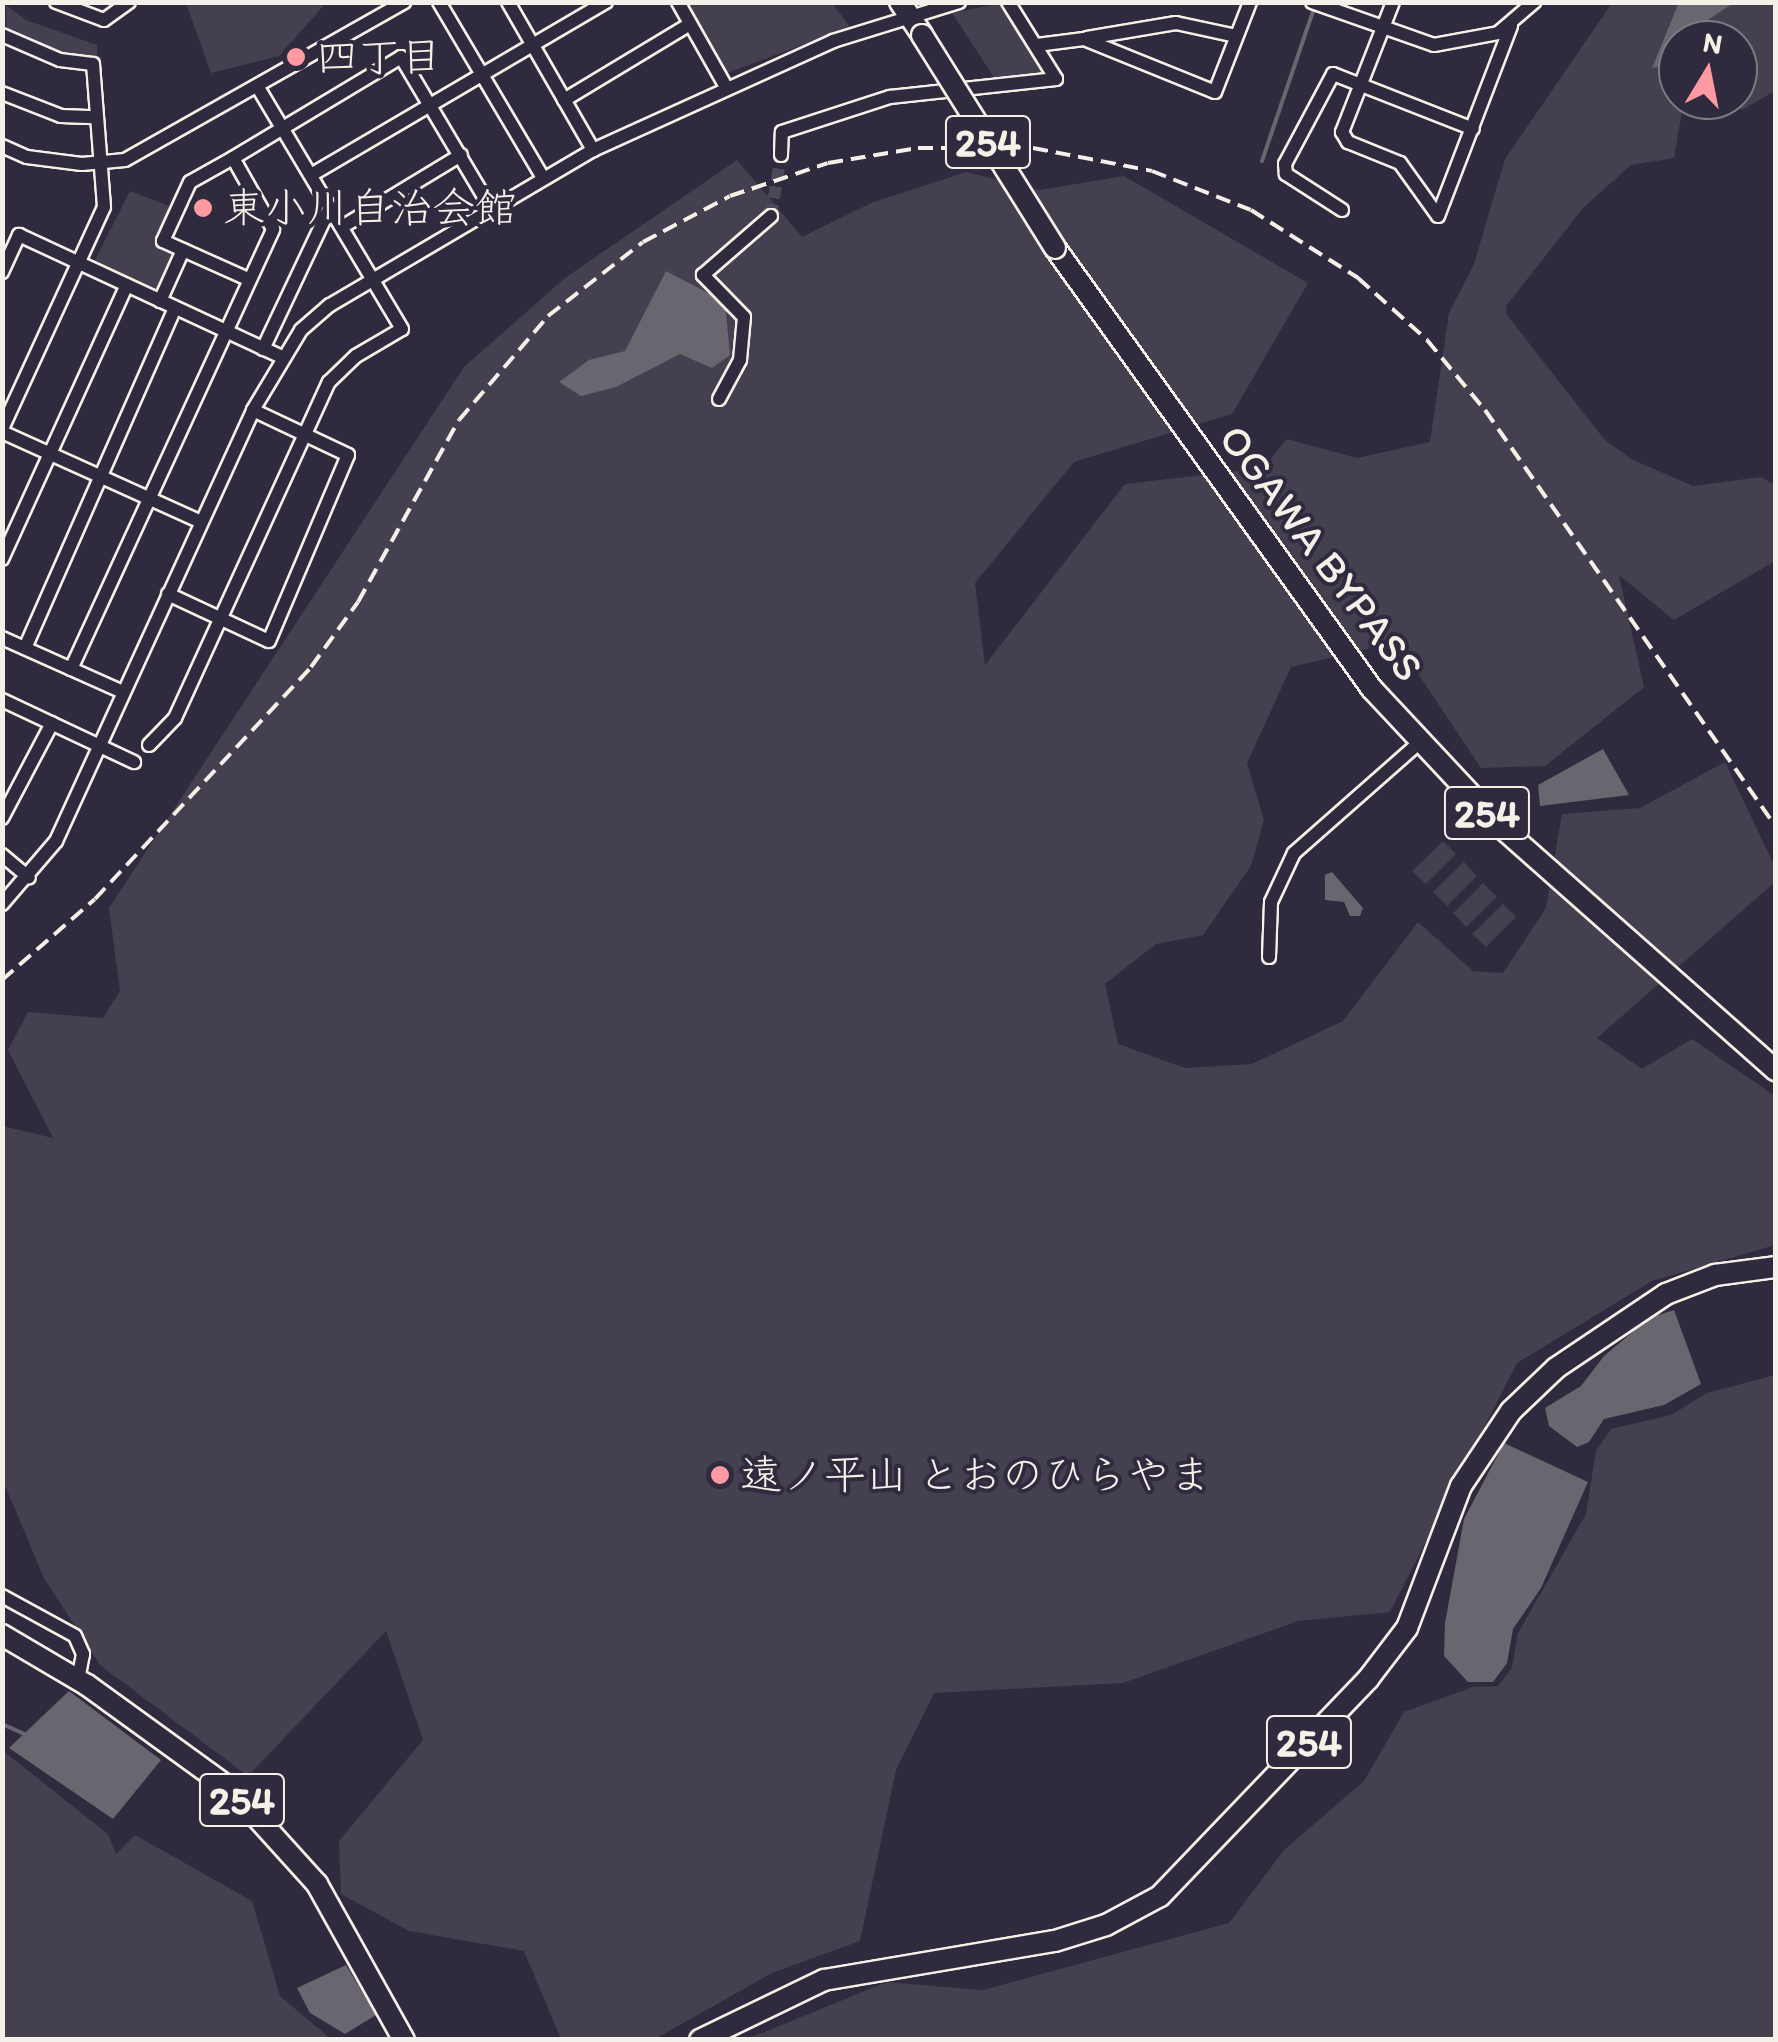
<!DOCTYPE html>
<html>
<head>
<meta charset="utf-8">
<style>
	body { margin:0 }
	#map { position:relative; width:1778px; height:2042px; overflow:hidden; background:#2f2a3d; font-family:Itim,"Klee One",sans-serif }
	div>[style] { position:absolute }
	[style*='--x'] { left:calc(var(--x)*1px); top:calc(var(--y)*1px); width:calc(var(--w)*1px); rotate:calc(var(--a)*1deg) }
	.green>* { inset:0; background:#454050 }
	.water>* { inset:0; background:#6a6670 }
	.stream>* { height:4px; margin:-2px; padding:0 2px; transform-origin:2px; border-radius:2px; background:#6a6670 }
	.minor-tunnel>* { height:12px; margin-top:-6px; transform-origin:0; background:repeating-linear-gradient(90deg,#4d4857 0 12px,transparent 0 18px) }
	.roads { filter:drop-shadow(2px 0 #f4f1e8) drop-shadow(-2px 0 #f4f1e8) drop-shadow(0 2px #f4f1e8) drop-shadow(0 -2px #f4f1e8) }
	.minor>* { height:12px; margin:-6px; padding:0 6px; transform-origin:6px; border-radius:6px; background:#2f2a3d }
	.highway>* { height:20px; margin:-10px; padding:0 10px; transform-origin:10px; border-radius:10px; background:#2f2a3d }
	.rail>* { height:4px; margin-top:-2px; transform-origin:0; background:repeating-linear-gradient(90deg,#f4f1e8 0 15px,transparent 0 23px) }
	.bridges { filter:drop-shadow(2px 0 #f4f1e8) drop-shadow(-2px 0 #f4f1e8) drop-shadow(0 2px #f4f1e8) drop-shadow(0 -2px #f4f1e8) }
	.highway-bridge>* { height:20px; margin:-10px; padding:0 10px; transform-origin:10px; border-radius:10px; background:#2f2a3d }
	.dots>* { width:28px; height:28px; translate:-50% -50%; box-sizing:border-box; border:5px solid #2f2a3d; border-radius:50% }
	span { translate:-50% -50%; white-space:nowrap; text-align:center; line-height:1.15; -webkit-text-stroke:8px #2f2a3d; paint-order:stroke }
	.shield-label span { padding:2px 8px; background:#2f2a3d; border:2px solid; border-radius:8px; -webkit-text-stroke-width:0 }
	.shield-label { font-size:40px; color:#f4f1e8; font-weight:700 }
	.poi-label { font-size:42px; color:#f4f1e8 }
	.left { translate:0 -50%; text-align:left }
	.street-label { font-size:42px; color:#f4f1e8 }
	.frame { position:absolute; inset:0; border:5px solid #f4f1e8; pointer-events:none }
	.north { position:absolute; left:1658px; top:20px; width:100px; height:100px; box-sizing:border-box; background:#2f2a3d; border:2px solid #7e7a81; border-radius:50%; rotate:10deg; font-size:28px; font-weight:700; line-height:40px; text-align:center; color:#f4f1e8 }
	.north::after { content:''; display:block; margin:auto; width:35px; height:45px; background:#ff9aa2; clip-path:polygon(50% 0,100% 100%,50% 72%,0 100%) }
</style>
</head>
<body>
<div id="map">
	<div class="green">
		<i style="clip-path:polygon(186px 3px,186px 2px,326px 3px,279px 56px,211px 73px)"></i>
		<i style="clip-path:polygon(684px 3px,832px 3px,850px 27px,725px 74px)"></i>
		<i style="clip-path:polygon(1003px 3px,1048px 76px,995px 79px,952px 13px)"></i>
		<i style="clip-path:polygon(1612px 3px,1775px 3px,1775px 91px,1742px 110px,1720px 100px,1738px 100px,1738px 40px,1678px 40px,1678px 100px,1684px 100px,1674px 158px,1631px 165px,1584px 207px,1506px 306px,1507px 315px,1604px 439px,1631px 459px,1693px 486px,1761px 477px,1775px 485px,1775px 561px,1674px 620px,1619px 575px,1644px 687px,1545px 766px,1481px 768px,1397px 642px,1291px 667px,1247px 763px,1264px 820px,1251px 866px,1203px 935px,1156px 944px,1105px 984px,1118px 1044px,1185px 1068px,1252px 1064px,1343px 1021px,1418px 922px,1473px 971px,1503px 973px,1546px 908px,1562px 814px,1640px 808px,1725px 762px,1775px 867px,1775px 882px,1597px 1038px,1642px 1069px,1692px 1039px,1775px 1096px,1775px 1245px,1652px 1281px,1517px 1363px,1390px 1612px,1298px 1621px,1123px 1683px,934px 1693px,896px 1770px,860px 1941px,772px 1973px,655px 2039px,561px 2039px,524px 1951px,409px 1931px,341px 1894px,339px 1841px,423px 1740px,386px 1631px,248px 1776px,100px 1665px,44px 1578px,3px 1481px,2px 1126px,53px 1138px,8px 1050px,28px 1012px,103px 1018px,120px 991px,109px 908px,464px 367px,565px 278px,737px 160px,802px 237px,871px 203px,966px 172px,1040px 190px,1124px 176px,1308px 283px,1232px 414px,1074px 462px,975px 583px,985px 665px,1125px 484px,1263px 468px,1287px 439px,1357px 458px,1430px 442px,1449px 313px,1474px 264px,1505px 159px)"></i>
		<i style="clip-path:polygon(6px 5px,26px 20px,97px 45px,97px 58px,60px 55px,7px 32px)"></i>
		<i style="clip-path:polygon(130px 191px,174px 208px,158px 242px,178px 252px,158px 294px,93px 264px)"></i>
		<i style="clip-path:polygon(1443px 841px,1456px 854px,1426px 884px,1412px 871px)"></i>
		<i style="clip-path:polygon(1464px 862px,1477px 876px,1447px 906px,1433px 892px)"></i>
		<i style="clip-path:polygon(1483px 883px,1497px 897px,1466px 927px,1453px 913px)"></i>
		<i style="clip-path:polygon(1503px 904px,1516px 917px,1486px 947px,1472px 934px)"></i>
		<i style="clip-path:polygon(1775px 1375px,1775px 2039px,747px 2039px,887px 1982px,983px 1990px,1229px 1923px,1284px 1850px,1364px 1781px,1404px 1712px,1473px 1687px,1498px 1686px,1512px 1668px,1518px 1633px,1586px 1514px,1596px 1451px,1611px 1429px,1671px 1415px,1707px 1393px)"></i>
		<i style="clip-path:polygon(2px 1750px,108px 1834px,116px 1854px,135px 1835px,252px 1901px,280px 1996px,331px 2039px,3px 2039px)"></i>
	</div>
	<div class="water">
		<i style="clip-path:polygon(1679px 2px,1733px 3px,1678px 40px,1667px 65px,1652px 68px)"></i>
		<i style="clip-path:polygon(666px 271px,725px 302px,730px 355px,712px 368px,680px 354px,616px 387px,581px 396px,559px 382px,589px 360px,625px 351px)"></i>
		<i style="clip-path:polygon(1603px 749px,1629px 795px,1540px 806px,1538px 785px)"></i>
		<i style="clip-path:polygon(1332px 872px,1363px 908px,1360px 916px,1350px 916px,1344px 902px,1325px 900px,1325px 875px)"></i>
		<i style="clip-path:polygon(1674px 1310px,1701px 1384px,1664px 1405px,1604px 1419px,1589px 1442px,1577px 1447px,1549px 1426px,1545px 1408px,1581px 1386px,1604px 1356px,1649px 1318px)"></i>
		<i style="clip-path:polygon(1504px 1443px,1588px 1482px,1541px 1588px,1513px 1629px,1507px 1663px,1493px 1682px,1468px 1682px,1444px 1656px,1445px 1623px,1464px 1519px)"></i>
		<i style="clip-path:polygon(69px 1691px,161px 1760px,113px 1819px,9px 1748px)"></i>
		<i style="clip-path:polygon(346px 1965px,376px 2015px,345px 2034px,310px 2013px,297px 1988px)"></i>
	</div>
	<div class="stream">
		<i style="--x:1262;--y:161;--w:165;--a:-71.2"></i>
		<i style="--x:2;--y:1724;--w:32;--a:24"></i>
	</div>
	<div class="minor-tunnel">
		<i style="--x:771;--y:216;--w:62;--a:-80.7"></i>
	</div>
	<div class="roads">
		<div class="minor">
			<i style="--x:56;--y:2;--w:51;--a:20.6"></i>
			<i style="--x:104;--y:20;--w:31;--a:-36"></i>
			<i style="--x:439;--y:2;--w:202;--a:59.4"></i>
			<i style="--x:508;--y:2;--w:171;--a:60.1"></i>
			<i style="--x:678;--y:2;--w:95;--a:60.5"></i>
			<i style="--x:1312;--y:2;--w:129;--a:19.4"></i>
			<i style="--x:1434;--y:45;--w:65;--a:-10.6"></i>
			<i style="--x:1498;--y:33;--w:48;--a:-40.7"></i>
			<i style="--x:1393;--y:2;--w:140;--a:111.4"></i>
			<i style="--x:1342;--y:132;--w:12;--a:59"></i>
			<i style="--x:1348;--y:142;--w:56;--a:22"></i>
			<i style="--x:1400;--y:163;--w:65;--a:54.4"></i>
			<i style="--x:1438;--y:216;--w:204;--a:-69"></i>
			<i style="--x:2;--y:35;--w:63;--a:23.3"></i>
			<i style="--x:60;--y:60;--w:33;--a:7"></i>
			<i style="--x:93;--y:64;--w:143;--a:85.6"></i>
			<i style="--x:104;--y:207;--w:244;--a:114.7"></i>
			<i style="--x:1087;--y:38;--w:90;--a:-9.6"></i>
			<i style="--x:1176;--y:23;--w:61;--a:12.2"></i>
			<i style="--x:1037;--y:45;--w:47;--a:-7.3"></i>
			<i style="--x:1084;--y:39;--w:141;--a:22"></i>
			<i style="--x:1215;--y:92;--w:97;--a:-68.7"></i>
			<i style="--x:2;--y:93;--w:63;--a:21.3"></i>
			<i style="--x:61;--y:116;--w:34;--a:2"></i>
			<i style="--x:564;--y:100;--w:147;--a:-31.1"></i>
			<i style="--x:2;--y:146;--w:27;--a:24"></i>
			<i style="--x:27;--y:157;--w:55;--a:7.3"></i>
			<i style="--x:82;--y:164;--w:43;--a:-5.3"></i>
			<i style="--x:125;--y:160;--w:321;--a:-29.5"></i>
			<i style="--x:781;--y:155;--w:23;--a:-88"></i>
			<i style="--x:782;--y:132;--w:114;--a:-18"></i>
			<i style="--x:890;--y:97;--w:167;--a:-6.2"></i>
			<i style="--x:1056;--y:79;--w:91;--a:-121.9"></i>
			<i style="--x:233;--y:158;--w:49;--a:150.8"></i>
			<i style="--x:190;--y:182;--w:65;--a:114.6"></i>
			<i style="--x:163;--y:241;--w:93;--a:24.1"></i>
			<i style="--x:311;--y:175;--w:342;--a:-30.4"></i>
			<i style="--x:1342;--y:210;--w:67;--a:-147.3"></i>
			<i style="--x:1286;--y:174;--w:10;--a:-96"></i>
			<i style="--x:1285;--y:164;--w:102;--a:-61.9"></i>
			<i style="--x:1333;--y:74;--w:150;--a:21.4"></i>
			<i style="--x:342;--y:227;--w:139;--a:-31.2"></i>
			<i style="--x:2;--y:272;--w:41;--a:-65.3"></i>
			<i style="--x:19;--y:235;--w:288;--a:24.9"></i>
			<i style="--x:160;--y:301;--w:56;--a:-65.7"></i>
			<i style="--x:263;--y:349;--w:157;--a:-64.7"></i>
			<i style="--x:719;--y:399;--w:44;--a:-61.7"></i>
			<i style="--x:740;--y:360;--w:43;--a:-84.7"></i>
			<i style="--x:744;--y:317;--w:59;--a:-134.3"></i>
			<i style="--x:703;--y:275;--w:90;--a:-40.9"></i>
			<i style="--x:2;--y:432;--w:218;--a:24.3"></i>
			<i style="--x:2;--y:559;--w:301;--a:-65.5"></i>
			<i style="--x:168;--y:594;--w:111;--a:25"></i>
			<i style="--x:269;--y:641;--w:202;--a:-67"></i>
			<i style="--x:348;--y:455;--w:105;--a:-154.7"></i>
			<i style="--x:2;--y:638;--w:133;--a:24.1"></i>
			<i style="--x:25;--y:648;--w:372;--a:-66.2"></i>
			<i style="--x:71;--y:669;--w:484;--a:-65.3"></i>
			<i style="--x:273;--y:229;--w:81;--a:-119.4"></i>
			<i style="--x:233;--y:158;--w:196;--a:-31"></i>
			<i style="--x:401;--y:57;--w:178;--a:59.3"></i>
			<i style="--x:2;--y:700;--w:146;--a:25.2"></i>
			<i style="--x:149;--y:745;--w:37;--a:-46"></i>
			<i style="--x:175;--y:718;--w:370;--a:-65.4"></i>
			<i style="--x:329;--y:382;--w:37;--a:-44"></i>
			<i style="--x:356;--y:356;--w:53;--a:-30.4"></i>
			<i style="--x:402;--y:329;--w:279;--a:-120.8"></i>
			<i style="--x:2;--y:818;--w:107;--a:-62.2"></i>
			<i style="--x:2;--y:855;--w:35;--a:40"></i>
			<i style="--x:2;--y:904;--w:83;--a:-49.4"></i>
			<i style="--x:56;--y:841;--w:474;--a:-65.4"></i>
			<i style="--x:253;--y:410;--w:93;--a:-59"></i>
			<i style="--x:301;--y:330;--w:38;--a:-41"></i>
			<i style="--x:330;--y:305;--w:305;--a:-30.5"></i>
			<i style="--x:593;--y:150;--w:264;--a:-24.4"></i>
			<i style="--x:833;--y:41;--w:132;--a:-17.2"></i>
			<i style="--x:1269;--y:957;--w:55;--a:-87.9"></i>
			<i style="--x:1271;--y:902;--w:54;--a:-64.9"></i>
			<i style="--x:1294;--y:853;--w:168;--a:-41.4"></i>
			<i style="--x:2;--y:1596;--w:83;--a:28.7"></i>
			<i style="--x:75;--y:1636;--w:20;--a:66"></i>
			<i style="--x:83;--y:1654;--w:26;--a:101"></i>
		</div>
		<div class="highway">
			<i style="--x:900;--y:2;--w:40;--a:56"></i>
			<i style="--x:1055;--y:248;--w:543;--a:54.29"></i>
			<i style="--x:1372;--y:689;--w:190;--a:46.9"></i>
			<i style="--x:1502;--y:828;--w:366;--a:41.5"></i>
			<i style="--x:2;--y:1635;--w:99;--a:30.5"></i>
			<i style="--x:87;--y:1685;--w:179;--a:35.9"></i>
			<i style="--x:232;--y:1790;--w:127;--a:47.9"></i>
			<i style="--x:317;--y:1884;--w:179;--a:60.9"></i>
			<i style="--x:700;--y:2040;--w:138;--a:-25.8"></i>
			<i style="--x:824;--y:1980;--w:234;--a:-9.6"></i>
			<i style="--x:1055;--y:1941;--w:53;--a:-17.4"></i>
			<i style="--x:1106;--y:1925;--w:61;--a:-28.2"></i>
			<i style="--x:1160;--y:1896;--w:301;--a:-46.2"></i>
			<i style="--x:1368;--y:1679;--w:64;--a:-52.6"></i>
			<i style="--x:1407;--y:1628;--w:152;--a:-69.2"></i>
			<i style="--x:1461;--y:1486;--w:90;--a:-56.3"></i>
			<i style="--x:1511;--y:1411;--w:62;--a:-43.7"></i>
			<i style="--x:1556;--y:1368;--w:133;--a:-33.9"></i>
			<i style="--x:1666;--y:1294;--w:53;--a:-21.2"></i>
			<i style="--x:1715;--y:1275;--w:62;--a:-7.5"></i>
		</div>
	</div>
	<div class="rail">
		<i style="--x:2;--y:980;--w:123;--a:-41.1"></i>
		<i style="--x:95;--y:899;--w:317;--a:-47"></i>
		<i style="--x:311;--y:667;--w:80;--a:-54.1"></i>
		<i style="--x:358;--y:602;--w:208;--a:-61"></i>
		<i style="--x:459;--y:420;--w:137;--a:-49.4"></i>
		<i style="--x:548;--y:316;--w:120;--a:-37.9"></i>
		<i style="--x:643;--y:242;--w:98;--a:-27.9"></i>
		<i style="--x:730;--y:196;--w:103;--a:-18.6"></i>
		<i style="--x:828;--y:163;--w:91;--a:-9.5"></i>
		<i style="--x:918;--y:148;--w:115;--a:0"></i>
		<i style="--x:1033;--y:148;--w:121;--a:10.9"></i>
		<i style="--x:1152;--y:171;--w:106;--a:21.5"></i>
		<i style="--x:1251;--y:210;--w:127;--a:32.4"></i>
		<i style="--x:1358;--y:278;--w:93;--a:41.9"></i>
		<i style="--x:1427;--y:340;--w:91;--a:50.4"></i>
		<i style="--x:1485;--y:410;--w:508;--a:55.09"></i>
	</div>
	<div class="bridges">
		<div class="highway-bridge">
			<i style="--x:922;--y:35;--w:251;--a:58"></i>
		</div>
	</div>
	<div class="dots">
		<i style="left:296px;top:57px;background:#ff9aa2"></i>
		<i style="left:203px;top:208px;background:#ff9aa2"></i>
		<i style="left:720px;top:1475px;background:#ff9aa2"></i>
	</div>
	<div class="shield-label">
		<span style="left:988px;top:142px">254</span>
		<span style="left:1487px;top:813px">254</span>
		<span style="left:1309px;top:1742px">254</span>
		<span style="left:242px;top:1800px">254</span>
	</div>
	<div class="poi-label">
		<span class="left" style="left:316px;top:57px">四丁目</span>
		<span class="left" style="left:223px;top:208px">東小川自治会館</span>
		<span class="left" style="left:740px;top:1475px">遠ノ平山 とおのひらやま</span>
	</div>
	<div class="street-label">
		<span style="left:1321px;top:553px;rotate:53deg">OGAWA BYPASS</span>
	</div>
	<div class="frame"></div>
	<div class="north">N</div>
</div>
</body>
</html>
